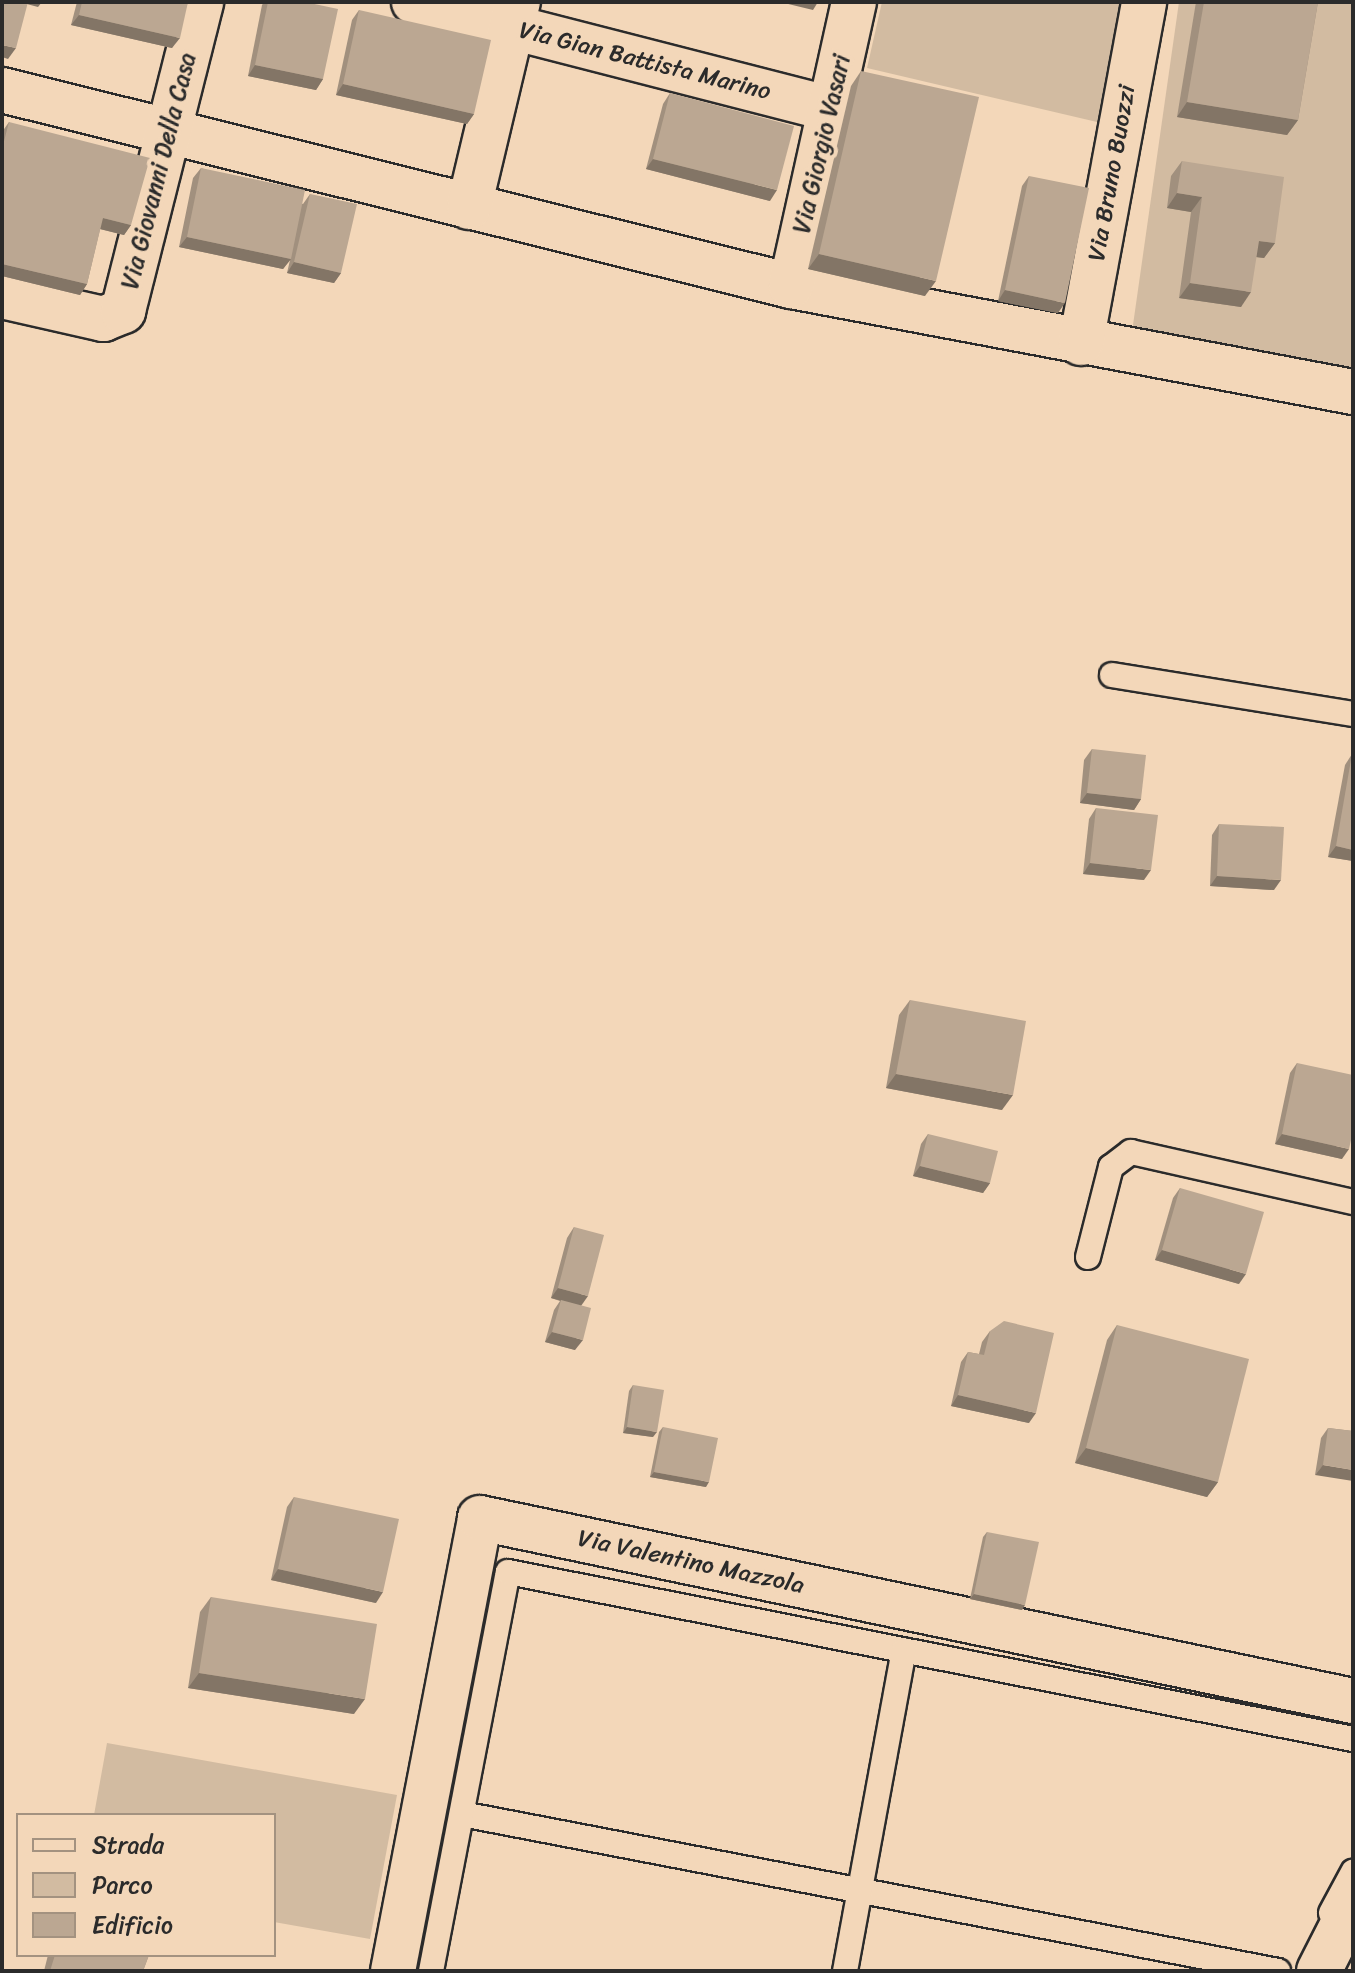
<!DOCTYPE html>
<html>
<head>
<meta charset="utf-8">
<style>
	body { margin:0 }
	#map { position:relative; width:1355px; height:1973px; overflow:hidden; background:#f3d7b9; font-family:Sriracha,sans-serif }
	div>[style] { position:absolute }
	[style*='--x'] { left:calc(var(--x)*1px); top:calc(var(--y)*1px); width:calc(var(--w)*1px); rotate:calc(var(--a)*1deg) }
	.green>* { inset:0; background:#d2bba1 }
	.roads { filter:drop-shadow(2px 0 #2b2b2b) drop-shadow(-2px 0 #2b2b2b) drop-shadow(0 2px #2b2b2b) drop-shadow(0 -2px #2b2b2b) }
	.service>* { height:24px; margin:-12px; padding:0 12px; transform-origin:12px; border-radius:12px; background:#f3d7b9 }
	.minor>* { height:44px; margin:-22px; padding:0 22px; transform-origin:22px; border-radius:22px; background:#f3d7b9 }
	.wall>* { inset:0; background:#a1907e }
	.shaded-wall>* { inset:0; background:#837566 }
	.building>* { inset:0; background:#bba792 }
	span { translate:-50% -50%; white-space:nowrap; text-align:center; line-height:1.15; -webkit-text-stroke:8px #f3d7b9; paint-order:stroke }
	.street-label { font-size:24px; color:#2b2b2b }
	.frame { position:absolute; inset:0; border:4px solid #2b2b2b; pointer-events:none }
	.legend { position:absolute; left:16px; top:1813px; width:260px; height:144px; box-sizing:border-box; background:#f3d7b9; border:2px solid #a39280; margin:0; padding:10px 14px; list-style:none; font-size:24px; color:#2b2b2b }
	.legend li { display:flex; align-items:center; gap:16px; height:40px }
	.legend b { width:40px; border:2px solid #a39280 }
</style>
</head>
<body>
<div id="map">
	<div class="green">
		<i style="clip-path:polygon(882px 2px,1120px 2px,1097px 122px,867px 68px)"></i>
		<i style="clip-path:polygon(1179px 2px,1353px 2px,1353px 370px,1132px 332px)"></i>
		<i style="clip-path:polygon(107px 1743px,397px 1795px,370px 1939px,274px 1922px,274px 1815px,94px 1815px)"></i>
	</div>
	<div class="roads">
		<div class="service">
			<i style="--x:1112;--y:675;--w:244;--a:9.2"></i>
			<i style="--x:1088;--y:1257;--w:93;--a:-75.7"></i>
			<i style="--x:1111;--y:1167;--w:25;--a:-37"></i>
			<i style="--x:1131;--y:1152;--w:228;--a:12.7"></i>
			<i style="--x:462;--y:1814;--w:831;--a:10.89"></i>
			<i style="--x:1331;--y:1913;--w:47;--a:-61.8"></i>
			<i style="--x:431;--y:1971;--w:406;--a:-79.1"></i>
			<i style="--x:508;--y:1572;--w:861;--a:11.18"></i>
			<i style="--x:845;--y:1971;--w:326;--a:-79.6"></i>
		</div>
		<div class="minor">
			<i style="--x:414;--y:2;--w:430;--a:14.4"></i>
			<i style="--x:2;--y:90;--w:813;--a:13.95"></i>
			<i style="--x:791;--y:286;--w:572;--a:10.68"></i>
			<i style="--x:469;--y:207;--w:211;--a:-76.6"></i>
			<i style="--x:791;--y:286;--w:291;--a:-77.5"></i>
			<i style="--x:2;--y:296;--w:104;--a:12.8"></i>
			<i style="--x:103;--y:319;--w:22;--a:-22"></i>
			<i style="--x:123;--y:311;--w:319;--a:-75.8"></i>
			<i style="--x:1081;--y:343;--w:347;--a:-79.5"></i>
			<i style="--x:393;--y:1971;--w:461;--a:-79.1"></i>
			<i style="--x:480;--y:1518;--w:892;--a:11.84"></i>
			<i style="--x:1319;--y:1971;--w:75;--a:-63.1"></i>
		</div>
	</div>
	<div class="wall">
		<i style="clip-path:polygon(77px 2px,188px 2px,172px 48px,71px 25px)"></i>
		<i style="clip-path:polygon(264px 2px,305px 2px,323px 79px,316px 90px,248px 76px,262px 5px)"></i>
		<i style="clip-path:polygon(1196px 2px,1318px 2px,1298px 120px,1287px 135px,1177px 117px)"></i>
		<i style="clip-path:polygon(359px 10px,474px 114px,467px 124px,336px 95px,352px 20px)"></i>
		<i style="clip-path:polygon(861px 71px,925px 296px,808px 269px,851px 86px)"></i>
		<i style="clip-path:polygon(670px 93px,770px 201px,646px 169px,663px 104px)"></i>
		<i style="clip-path:polygon(9px 122px,131px 225px,124px 235px,100px 229px,87px 284px,80px 295px,2px 276px,2px 132px)"></i>
		<i style="clip-path:polygon(1182px 161px,1275px 243px,1264px 258px,1256px 257px,1241px 307px,1179px 298px,1191px 212px,1167px 208px,1171px 176px)"></i>
		<i style="clip-path:polygon(201px 168px,303px 204px,310px 194px,341px 273px,334px 283px,287px 273px,290px 260px,283px 269px,179px 247px,193px 178px)"></i>
		<i style="clip-path:polygon(1029px 176px,1058px 313px,998px 301px,1022px 186px)"></i>
		<i style="clip-path:polygon(1353px 262px,1353px 325px,1351px 324px,1352px 264px)"></i>
		<i style="clip-path:polygon(1092px 749px,1141px 799px,1134px 810px,1080px 803px,1084px 760px)"></i>
		<i style="clip-path:polygon(1352px 754px,1353px 755px,1353px 861px,1328px 857px,1345px 765px)"></i>
		<i style="clip-path:polygon(1096px 808px,1144px 880px,1083px 874px,1089px 819px)"></i>
		<i style="clip-path:polygon(1219px 824px,1274px 890px,1210px 886px,1212px 835px)"></i>
		<i style="clip-path:polygon(910px 1000px,1002px 1110px,886px 1088px,899px 1015px)"></i>
		<i style="clip-path:polygon(1297px 1063px,1342px 1159px,1275px 1144px,1290px 1073px)"></i>
		<i style="clip-path:polygon(928px 1134px,990px 1183px,983px 1193px,913px 1176px,921px 1144px)"></i>
		<i style="clip-path:polygon(1180px 1188px,1239px 1284px,1155px 1260px,1173px 1198px)"></i>
		<i style="clip-path:polygon(574px 1227px,581px 1305px,575px 1350px,545px 1342px,554px 1310px,560px 1301px,551px 1298px,567px 1238px)"></i>
		<i style="clip-path:polygon(1117px 1325px,1218px 1482px,1207px 1497px,1075px 1463px,1107px 1340px)"></i>
		<i style="clip-path:polygon(990px 1331px,1029px 1423px,951px 1406px,961px 1362px,968px 1352px,979px 1354px,982px 1342px)"></i>
		<i style="clip-path:polygon(633px 1385px,653px 1437px,623px 1433px,629px 1391px)"></i>
		<i style="clip-path:polygon(663px 1427px,706px 1487px,650px 1477px,659px 1432px)"></i>
		<i style="clip-path:polygon(1328px 1428px,1353px 1431px,1315px 1475px,1321px 1438px)"></i>
		<i style="clip-path:polygon(294px 1497px,376px 1603px,271px 1580px,287px 1507px)"></i>
		<i style="clip-path:polygon(987px 1532px,1022px 1610px,970px 1599px,983px 1537px)"></i>
		<i style="clip-path:polygon(211px 1597px,354px 1714px,188px 1688px,200px 1612px)"></i>
		<i style="clip-path:polygon(48px 1955px,149px 1955px,143px 1971px,44px 1971px)"></i>
	</div>
	<div class="shaded-wall">
		<i style="clip-path:polygon(24px 2px,42px 2px,38px 7px,23px 3px)"></i>
		<i style="clip-path:polygon(780px 2px,818px 2px,813px 10px)"></i>
		<i style="clip-path:polygon(79px 15px,180px 38px,172px 48px,71px 25px)"></i>
		<i style="clip-path:polygon(2px 45px,16px 48px,8px 59px,2px 57px)"></i>
		<i style="clip-path:polygon(255px 65px,323px 79px,316px 90px,248px 76px)"></i>
		<i style="clip-path:polygon(343px 84px,474px 114px,467px 124px,336px 95px)"></i>
		<i style="clip-path:polygon(1187px 102px,1298px 120px,1287px 135px,1177px 117px)"></i>
		<i style="clip-path:polygon(653px 159px,777px 190px,770px 201px,646px 169px)"></i>
		<i style="clip-path:polygon(1177px 193px,1202px 197px,1191px 212px,1167px 208px)"></i>
		<i style="clip-path:polygon(103px 218px,131px 225px,124px 235px,96px 228px)"></i>
		<i style="clip-path:polygon(187px 237px,291px 259px,283px 269px,179px 247px)"></i>
		<i style="clip-path:polygon(1259px 241px,1275px 243px,1264px 258px,1248px 256px)"></i>
		<i style="clip-path:polygon(819px 254px,936px 281px,925px 296px,808px 269px)"></i>
		<i style="clip-path:polygon(294px 262px,341px 273px,334px 283px,287px 273px)"></i>
		<i style="clip-path:polygon(2px 264px,87px 284px,80px 295px,2px 276px)"></i>
		<i style="clip-path:polygon(1190px 283px,1251px 292px,1241px 307px,1179px 298px)"></i>
		<i style="clip-path:polygon(1005px 290px,1065px 303px,1058px 313px,998px 301px)"></i>
		<i style="clip-path:polygon(1087px 793px,1141px 799px,1134px 810px,1080px 803px)"></i>
		<i style="clip-path:polygon(1336px 846px,1353px 850px,1353px 861px,1328px 857px)"></i>
		<i style="clip-path:polygon(1090px 863px,1151px 870px,1144px 880px,1083px 874px)"></i>
		<i style="clip-path:polygon(1217px 876px,1281px 880px,1274px 890px,1210px 886px)"></i>
		<i style="clip-path:polygon(896px 1074px,1013px 1095px,1002px 1110px,886px 1088px)"></i>
		<i style="clip-path:polygon(1282px 1134px,1349px 1149px,1342px 1159px,1275px 1144px)"></i>
		<i style="clip-path:polygon(920px 1166px,990px 1183px,983px 1193px,913px 1176px)"></i>
		<i style="clip-path:polygon(1162px 1250px,1246px 1274px,1239px 1284px,1155px 1260px)"></i>
		<i style="clip-path:polygon(558px 1288px,588px 1296px,581px 1306px,551px 1298px)"></i>
		<i style="clip-path:polygon(552px 1332px,583px 1340px,575px 1350px,545px 1342px)"></i>
		<i style="clip-path:polygon(958px 1395px,1036px 1413px,1029px 1423px,951px 1406px)"></i>
		<i style="clip-path:polygon(627px 1427px,657px 1432px,653px 1437px,623px 1433px)"></i>
		<i style="clip-path:polygon(1086px 1448px,1218px 1482px,1207px 1497px,1075px 1463px)"></i>
		<i style="clip-path:polygon(1323px 1465px,1353px 1470px,1353px 1481px,1315px 1475px)"></i>
		<i style="clip-path:polygon(654px 1472px,709px 1482px,706px 1487px,650px 1477px)"></i>
		<i style="clip-path:polygon(278px 1569px,383px 1592px,376px 1603px,271px 1580px)"></i>
		<i style="clip-path:polygon(974px 1594px,1025px 1605px,1022px 1610px,970px 1599px)"></i>
		<i style="clip-path:polygon(199px 1673px,365px 1699px,354px 1714px,188px 1688px)"></i>
	</div>
	<div class="building">
		<i style="clip-path:polygon(2px 2px,28px 2px,16px 48px,2px 45px)"></i>
		<i style="clip-path:polygon(82px 2px,188px 2px,180px 38px,79px 15px)"></i>
		<i style="clip-path:polygon(268px 2px,305px 2px,338px 9px,323px 79px,255px 65px)"></i>
		<i style="clip-path:polygon(1204px 2px,1318px 2px,1298px 120px,1187px 102px)"></i>
		<i style="clip-path:polygon(359px 10px,491px 40px,474px 114px,343px 84px)"></i>
		<i style="clip-path:polygon(861px 71px,979px 97px,936px 281px,819px 254px)"></i>
		<i style="clip-path:polygon(670px 93px,794px 126px,777px 190px,653px 159px)"></i>
		<i style="clip-path:polygon(9px 122px,150px 158px,131px 225px,103px 218px,87px 284px,2px 264px,2px 149px)"></i>
		<i style="clip-path:polygon(1182px 161px,1284px 177px,1275px 243px,1259px 241px,1251px 292px,1190px 283px,1202px 197px,1177px 193px)"></i>
		<i style="clip-path:polygon(201px 168px,305px 190px,291px 259px,187px 237px)"></i>
		<i style="clip-path:polygon(1029px 176px,1089px 188px,1065px 303px,1005px 290px)"></i>
		<i style="clip-path:polygon(310px 194px,357px 204px,341px 273px,294px 262px)"></i>
		<i style="clip-path:polygon(1092px 749px,1146px 755px,1141px 799px,1087px 793px)"></i>
		<i style="clip-path:polygon(1352px 754px,1353px 755px,1353px 850px,1336px 846px)"></i>
		<i style="clip-path:polygon(1096px 808px,1158px 815px,1151px 870px,1090px 863px)"></i>
		<i style="clip-path:polygon(1219px 824px,1284px 827px,1281px 880px,1217px 876px)"></i>
		<i style="clip-path:polygon(910px 1000px,1026px 1021px,1013px 1095px,896px 1074px)"></i>
		<i style="clip-path:polygon(1297px 1063px,1353px 1075px,1353px 1131px,1349px 1149px,1282px 1134px)"></i>
		<i style="clip-path:polygon(928px 1134px,998px 1151px,990px 1183px,920px 1166px)"></i>
		<i style="clip-path:polygon(1180px 1188px,1264px 1212px,1246px 1274px,1162px 1250px)"></i>
		<i style="clip-path:polygon(574px 1227px,604px 1235px,588px 1296px,558px 1288px)"></i>
		<i style="clip-path:polygon(561px 1300px,591px 1308px,583px 1340px,552px 1332px)"></i>
		<i style="clip-path:polygon(1004px 1321px,1054px 1333px,1036px 1413px,958px 1395px,968px 1352px,984px 1355px,990px 1331px)"></i>
		<i style="clip-path:polygon(1117px 1325px,1249px 1359px,1218px 1482px,1086px 1448px)"></i>
		<i style="clip-path:polygon(633px 1385px,664px 1390px,657px 1432px,627px 1427px)"></i>
		<i style="clip-path:polygon(663px 1427px,718px 1438px,709px 1482px,654px 1472px)"></i>
		<i style="clip-path:polygon(1328px 1428px,1353px 1431px,1353px 1470px,1323px 1465px)"></i>
		<i style="clip-path:polygon(294px 1497px,399px 1519px,383px 1592px,278px 1569px)"></i>
		<i style="clip-path:polygon(987px 1532px,1039px 1542px,1025px 1605px,974px 1594px)"></i>
		<i style="clip-path:polygon(211px 1597px,377px 1624px,365px 1699px,199px 1673px)"></i>
		<i style="clip-path:polygon(55px 1955px,149px 1955px,143px 1971px,50px 1971px)"></i>
	</div>
	<div class="street-label">
		<span style="left:645px;top:61px;rotate:14deg">Via Gian Battista Marino</span>
		<span style="left:822px;top:144px;rotate:-77deg">Via Giorgio Vasari</span>
		<span style="left:159px;top:171px;rotate:-76deg">Via Giovanni Della Casa</span>
		<span style="left:1112px;top:173px;rotate:-80deg">Via Bruno Buozzi</span>
		<span style="left:691px;top:1562px;rotate:12deg">Via Valentino Mazzola</span>
	</div>
	<div class="frame"></div>
	<ul class="legend">
	<li><b style="height:10px;background:#f3d7b9"></b>Strada</li>
	<li><b style="height:22px;background:#d2bba1"></b>Parco</li>
	<li><b style="height:22px;background:#bba792"></b>Edificio</li>
	</ul>
</div>
</body>
</html>
